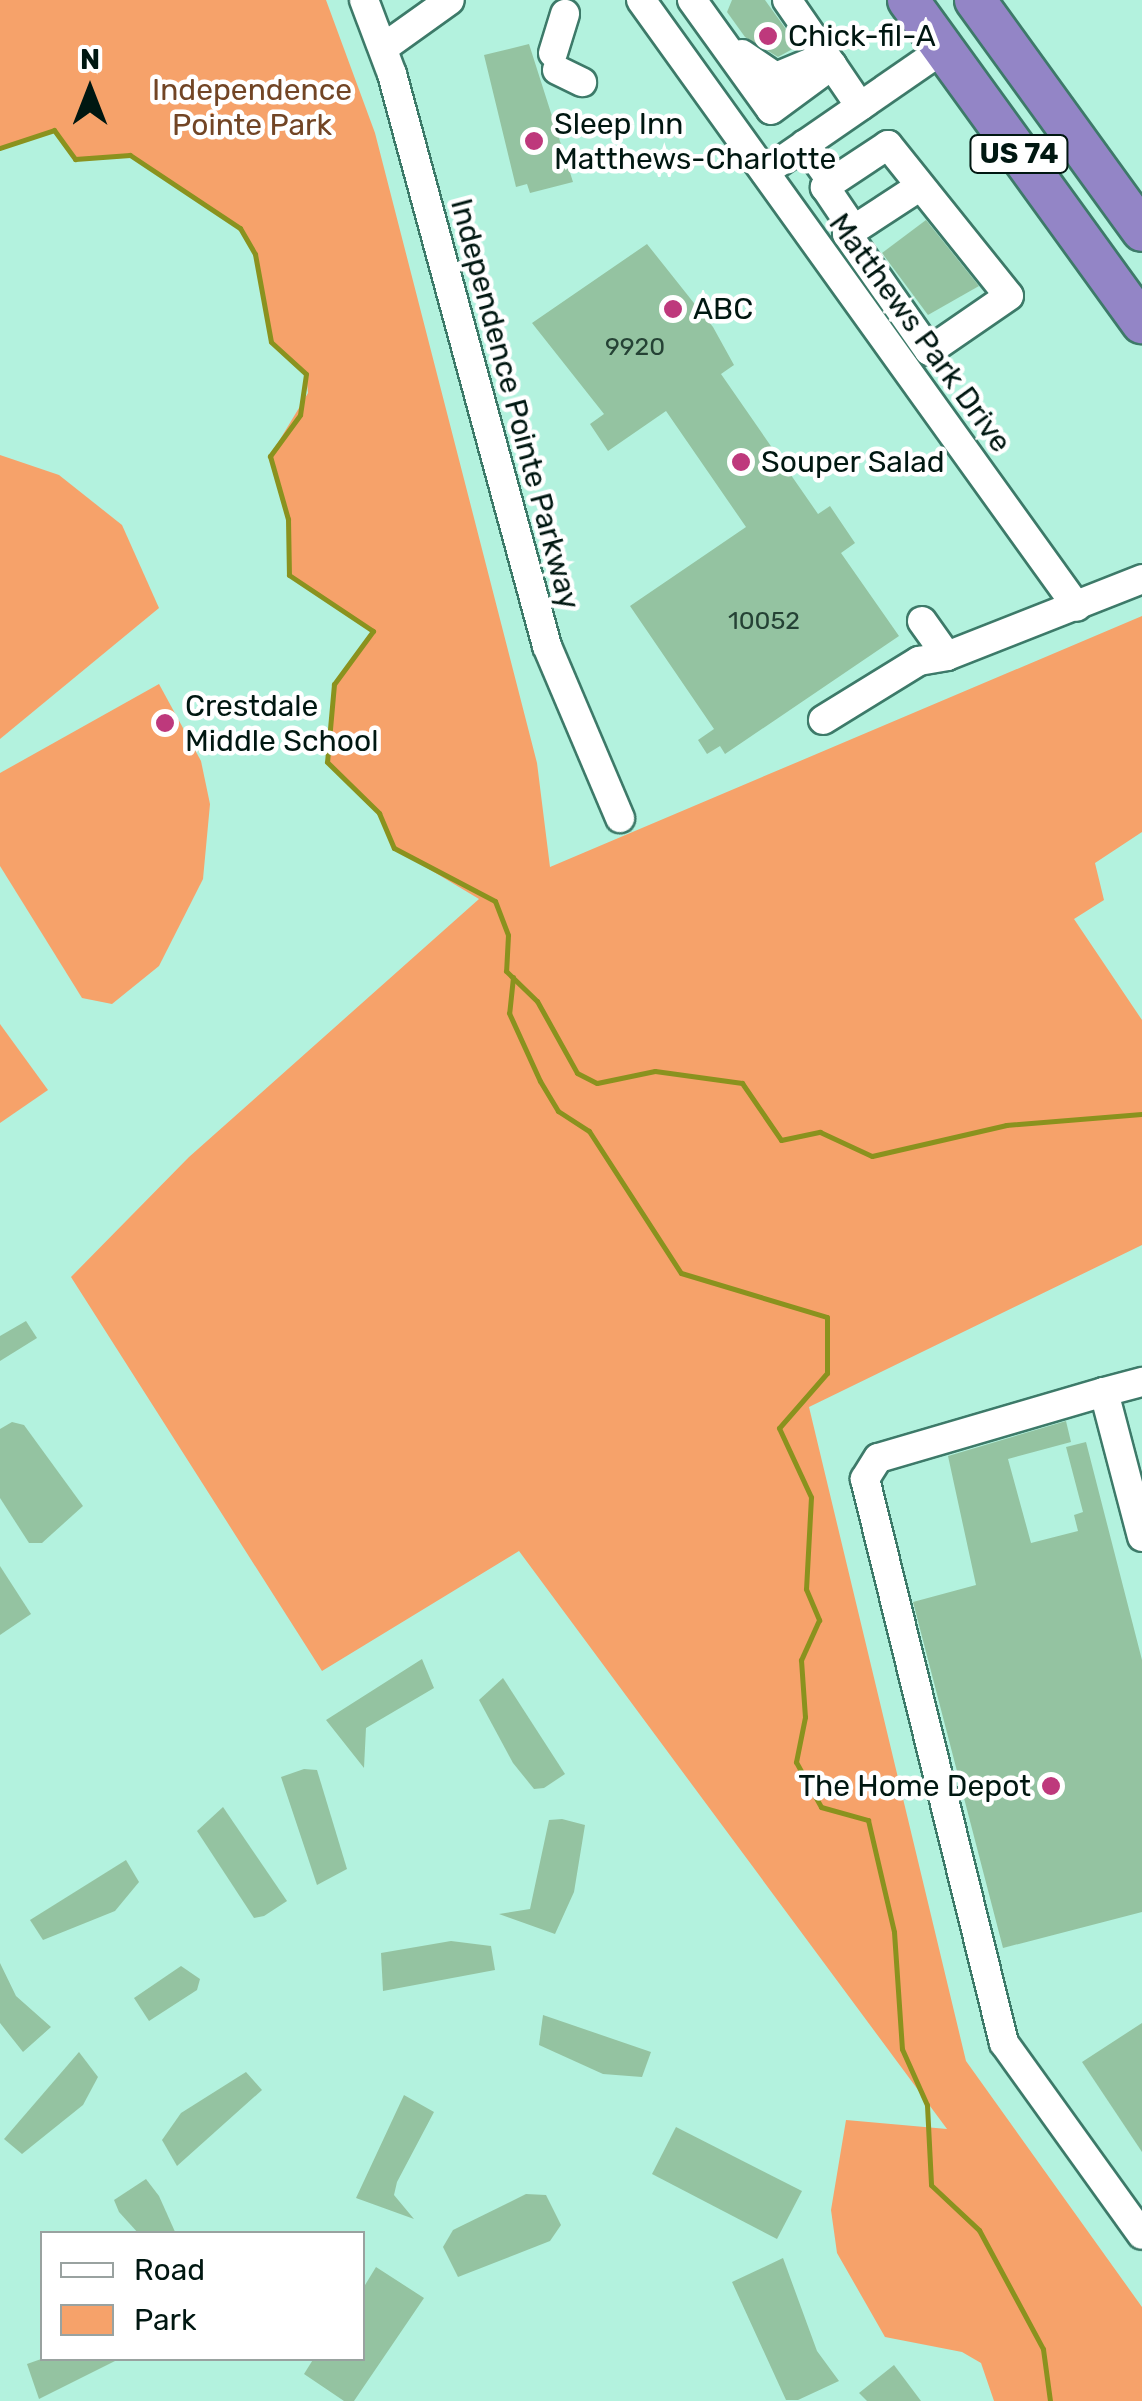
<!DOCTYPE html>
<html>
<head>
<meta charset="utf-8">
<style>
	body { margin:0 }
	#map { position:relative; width:1142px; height:2401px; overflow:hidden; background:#b3f2de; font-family:Rubik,sans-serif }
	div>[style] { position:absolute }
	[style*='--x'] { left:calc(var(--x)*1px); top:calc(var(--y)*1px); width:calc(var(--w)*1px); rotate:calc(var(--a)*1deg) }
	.green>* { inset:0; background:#f6a26a }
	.stream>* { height:5px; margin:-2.5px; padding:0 2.5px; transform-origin:2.5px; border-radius:2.5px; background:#8a921e }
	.building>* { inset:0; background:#94c3a1 }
	.roads { filter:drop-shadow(2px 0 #3d7a69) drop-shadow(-2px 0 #3d7a69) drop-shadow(0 2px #3d7a69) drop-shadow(0 -2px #3d7a69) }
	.minor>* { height:28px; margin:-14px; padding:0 14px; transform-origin:14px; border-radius:14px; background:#fff }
	.highway>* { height:40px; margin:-20px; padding:0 20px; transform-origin:20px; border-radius:20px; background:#9385c6 }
	.dots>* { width:28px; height:28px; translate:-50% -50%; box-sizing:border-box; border:5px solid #fff; border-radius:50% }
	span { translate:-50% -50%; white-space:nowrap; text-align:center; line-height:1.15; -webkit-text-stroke:9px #fff; paint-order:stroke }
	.number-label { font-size:25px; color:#254235 }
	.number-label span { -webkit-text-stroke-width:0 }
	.shield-label span { padding:2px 8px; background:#fff; border:2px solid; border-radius:8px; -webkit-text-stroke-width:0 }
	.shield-label { font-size:28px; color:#001711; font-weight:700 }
	.poi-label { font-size:30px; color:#001711 }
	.left { translate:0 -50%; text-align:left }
	.right { translate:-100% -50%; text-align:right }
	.park-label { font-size:30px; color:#724525 }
	.street-label { font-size:30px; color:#001711 }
	.legend { position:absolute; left:40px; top:2231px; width:325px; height:130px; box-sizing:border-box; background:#fff; border:2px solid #99a2a0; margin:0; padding:12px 18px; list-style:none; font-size:30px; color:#001711 }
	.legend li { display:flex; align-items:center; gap:20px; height:50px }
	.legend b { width:50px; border:2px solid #99a2a0 }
	.north { position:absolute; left:40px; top:40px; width:100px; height:100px; -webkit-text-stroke:8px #fff; paint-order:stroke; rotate:0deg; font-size:28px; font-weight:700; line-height:40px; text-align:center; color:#001711 }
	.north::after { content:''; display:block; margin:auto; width:35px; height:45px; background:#001711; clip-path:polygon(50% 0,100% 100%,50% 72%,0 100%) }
</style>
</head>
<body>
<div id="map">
	<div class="green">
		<i style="clip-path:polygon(0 0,326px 0,375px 133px,537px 763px,550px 867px,1142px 616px,1142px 832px,1095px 863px,1104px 900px,1074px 919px,1142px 1020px,1142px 1245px,809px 1407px,966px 2061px,1142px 2307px,1142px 2401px,994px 2401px,981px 2363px,962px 2352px,885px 2337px,837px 2253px,831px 2210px,846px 2120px,947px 2129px,519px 1551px,322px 1671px,71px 1277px,189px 1157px,479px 899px,394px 848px,379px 813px,327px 762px,334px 684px,372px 631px,289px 575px,288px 519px,270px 456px,308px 393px,306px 374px,271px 342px,255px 254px,240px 228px,130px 155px,75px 159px,54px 130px,0 148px)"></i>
		<i style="clip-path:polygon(0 455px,59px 475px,122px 525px,159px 608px,0 739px)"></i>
		<i style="clip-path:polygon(159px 684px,201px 761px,210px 804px,203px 879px,159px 966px,112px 1004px,82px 998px,0 866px,0 773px)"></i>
		<i style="clip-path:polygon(0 1024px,48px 1090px,0 1123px)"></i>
	</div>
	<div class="stream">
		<i style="--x:0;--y:148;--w:57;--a:-18.4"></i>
		<i style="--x:54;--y:130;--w:36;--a:54"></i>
		<i style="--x:75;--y:159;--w:55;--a:-4.2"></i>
		<i style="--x:130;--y:155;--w:132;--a:33.6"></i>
		<i style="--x:240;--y:228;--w:30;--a:60"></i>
		<i style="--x:255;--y:254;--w:89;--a:79.7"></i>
		<i style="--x:271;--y:342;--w:47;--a:42.4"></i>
		<i style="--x:306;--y:374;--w:41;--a:98.3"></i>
		<i style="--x:300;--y:415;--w:51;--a:126.2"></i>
		<i style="--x:270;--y:456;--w:66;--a:74.1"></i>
		<i style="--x:288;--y:519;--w:56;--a:89"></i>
		<i style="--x:289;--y:575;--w:101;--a:33.7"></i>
		<i style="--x:373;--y:631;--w:66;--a:126.3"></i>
		<i style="--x:334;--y:684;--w:78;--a:95.1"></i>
		<i style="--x:327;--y:762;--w:73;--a:44.4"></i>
		<i style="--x:379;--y:813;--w:38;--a:67"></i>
		<i style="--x:394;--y:848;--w:114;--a:27.7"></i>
		<i style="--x:495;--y:901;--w:36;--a:69"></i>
		<i style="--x:508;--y:935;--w:36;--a:93"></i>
		<i style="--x:506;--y:971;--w:43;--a:44.1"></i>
		<i style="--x:537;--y:1001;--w:82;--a:60.9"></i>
		<i style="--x:577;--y:1073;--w:22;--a:27"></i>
		<i style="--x:597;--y:1083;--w:59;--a:-11.7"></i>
		<i style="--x:655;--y:1071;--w:88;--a:7.9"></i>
		<i style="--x:742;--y:1083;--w:69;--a:55.6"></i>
		<i style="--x:781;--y:1140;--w:40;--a:-12"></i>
		<i style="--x:820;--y:1132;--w:57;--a:24.8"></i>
		<i style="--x:872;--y:1156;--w:138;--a:-13"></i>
		<i style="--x:1006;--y:1125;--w:136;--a:-4.6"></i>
		<i style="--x:513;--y:977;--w:36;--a:96"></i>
		<i style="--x:509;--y:1013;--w:75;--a:65.5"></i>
		<i style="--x:540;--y:1081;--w:35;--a:59"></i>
		<i style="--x:558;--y:1111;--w:37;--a:33"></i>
		<i style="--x:589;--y:1131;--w:169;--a:57.1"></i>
		<i style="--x:681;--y:1273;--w:152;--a:16.8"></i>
		<i style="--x:827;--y:1317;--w:56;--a:90"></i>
		<i style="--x:827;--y:1373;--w:73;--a:131.1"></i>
		<i style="--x:779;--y:1428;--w:76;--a:65.1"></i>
		<i style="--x:811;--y:1497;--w:92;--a:93.1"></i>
		<i style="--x:806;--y:1589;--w:34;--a:67"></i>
		<i style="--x:819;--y:1620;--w:44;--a:114.2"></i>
		<i style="--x:801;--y:1660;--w:57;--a:86"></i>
		<i style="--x:805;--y:1717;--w:46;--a:101.3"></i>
		<i style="--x:796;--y:1762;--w:51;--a:60.9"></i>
		<i style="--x:821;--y:1807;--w:49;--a:15.5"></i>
		<i style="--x:868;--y:1820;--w:115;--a:76.9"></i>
		<i style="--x:894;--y:1932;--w:117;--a:86.1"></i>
		<i style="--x:902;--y:2049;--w:61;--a:65.9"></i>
		<i style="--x:927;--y:2105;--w:80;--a:87.1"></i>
		<i style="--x:931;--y:2185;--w:66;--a:43.2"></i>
		<i style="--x:979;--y:2230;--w:135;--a:61.7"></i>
		<i style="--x:1043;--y:2349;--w:52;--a:82.3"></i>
	</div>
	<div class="building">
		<i style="clip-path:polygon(732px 0,765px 0,798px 46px,778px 57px,745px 37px,727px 12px)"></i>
		<i style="clip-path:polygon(529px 44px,573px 182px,530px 193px,527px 184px,516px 187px,484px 55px)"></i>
		<i style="clip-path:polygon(926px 220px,979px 286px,928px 315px,882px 253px)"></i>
		<i style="clip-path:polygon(647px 244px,713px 327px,734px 365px,721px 374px,818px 514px,830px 506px,855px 543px,841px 553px,899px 636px,725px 754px,720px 746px,707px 754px,698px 740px,714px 729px,630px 606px,746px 527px,666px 411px,608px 451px,590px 424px,604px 414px,532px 323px)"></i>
		<i style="clip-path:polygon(26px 1321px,37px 1338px,0 1361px,0 1336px)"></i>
		<i style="clip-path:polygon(1066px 1421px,1071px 1442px,1008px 1459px,1031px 1543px,1078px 1531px,1074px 1515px,1083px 1512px,1066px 1447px,1086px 1442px,1142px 1660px,1142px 1912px,1003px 1948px,913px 1602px,976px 1585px,948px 1456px)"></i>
		<i style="clip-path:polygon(12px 1422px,24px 1425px,83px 1506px,42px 1543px,29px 1543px,0 1498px,0 1429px)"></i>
		<i style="clip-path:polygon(0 1566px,31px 1614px,0 1635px)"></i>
		<i style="clip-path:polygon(422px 1659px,434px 1688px,366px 1728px,364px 1768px,326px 1720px)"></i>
		<i style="clip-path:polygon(503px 1678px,565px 1774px,544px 1788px,534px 1789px,513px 1763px,479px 1700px)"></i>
		<i style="clip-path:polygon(304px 1769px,317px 1770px,347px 1869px,317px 1885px,281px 1777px)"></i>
		<i style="clip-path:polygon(223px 1807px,287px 1901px,264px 1916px,254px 1918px,197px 1831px)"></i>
		<i style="clip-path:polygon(562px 1819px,585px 1825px,574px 1892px,555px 1934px,499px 1914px,530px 1909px,549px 1820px)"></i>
		<i style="clip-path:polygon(126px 1860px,139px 1882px,115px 1911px,43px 1940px,30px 1920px)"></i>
		<i style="clip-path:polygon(451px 1941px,491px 1946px,495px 1970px,383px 1991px,381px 1953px)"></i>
		<i style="clip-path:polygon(0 1963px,16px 1996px,51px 2027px,23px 2052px,0 2023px)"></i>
		<i style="clip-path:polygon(181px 1966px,200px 1979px,197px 1990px,149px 2021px,134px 1998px)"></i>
		<i style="clip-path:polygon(543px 2015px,651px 2052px,642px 2077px,603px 2074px,539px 2045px)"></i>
		<i style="clip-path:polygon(1142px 2023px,1142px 2152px,1082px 2062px)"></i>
		<i style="clip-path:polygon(79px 2052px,98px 2077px,83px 2105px,22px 2154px,4px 2139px)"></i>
		<i style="clip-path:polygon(246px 2072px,262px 2090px,177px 2166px,162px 2140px,181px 2113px)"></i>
		<i style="clip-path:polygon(404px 2095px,434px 2112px,397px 2182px,394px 2195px,414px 2219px,356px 2198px)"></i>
		<i style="clip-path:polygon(676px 2127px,802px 2191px,777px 2239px,652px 2174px)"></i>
		<i style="clip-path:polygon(146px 2179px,159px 2196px,176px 2234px,139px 2234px,119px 2212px,114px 2200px)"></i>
		<i style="clip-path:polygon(526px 2194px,546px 2195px,561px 2225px,550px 2241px,458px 2277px,443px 2247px,453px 2230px)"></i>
		<i style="clip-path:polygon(783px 2258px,817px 2351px,839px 2381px,798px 2400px,786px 2400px,732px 2282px)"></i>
		<i style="clip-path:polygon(376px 2267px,424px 2298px,354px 2401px,344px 2401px,304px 2374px,314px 2358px,362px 2358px,362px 2290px)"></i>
		<i style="clip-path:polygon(44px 2358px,121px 2358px,39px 2399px,27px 2364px)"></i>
		<i style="clip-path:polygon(894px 2365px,921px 2401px,867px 2401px,859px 2393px)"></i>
	</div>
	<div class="roads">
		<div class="minor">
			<i style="--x:364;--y:0;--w:79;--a:69.3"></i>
			<i style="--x:392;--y:74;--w:593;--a:74.84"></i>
			<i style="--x:547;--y:646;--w:187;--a:67"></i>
			<i style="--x:641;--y:0;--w:747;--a:54.31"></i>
			<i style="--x:692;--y:0;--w:135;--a:54.3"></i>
			<i style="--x:771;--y:110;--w:76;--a:-36.4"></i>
			<i style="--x:832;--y:65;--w:79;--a:-124.7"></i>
			<i style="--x:383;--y:48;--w:82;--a:-35.6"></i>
			<i style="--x:553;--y:53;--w:41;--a:-72.9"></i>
			<i style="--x:742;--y:54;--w:41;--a:34.1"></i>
			<i style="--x:776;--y:77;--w:41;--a:-22.8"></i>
			<i style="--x:832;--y:65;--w:50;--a:55.7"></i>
			<i style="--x:557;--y:70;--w:28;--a:26"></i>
			<i style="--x:805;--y:144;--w:47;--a:54.6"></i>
			<i style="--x:832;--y:182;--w:67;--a:-33.5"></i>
			<i style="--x:888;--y:145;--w:193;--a:51.3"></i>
			<i style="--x:1009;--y:296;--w:97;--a:145.5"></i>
			<i style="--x:929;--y:351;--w:143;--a:-125"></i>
			<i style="--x:847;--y:234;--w:86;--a:-33.1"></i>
			<i style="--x:765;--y:172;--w:216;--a:-34.6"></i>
			<i style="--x:832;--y:182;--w:9;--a:144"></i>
			<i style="--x:825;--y:187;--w:52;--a:56"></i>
			<i style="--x:922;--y:621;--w:43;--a:54.5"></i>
			<i style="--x:947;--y:656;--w:210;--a:-21.5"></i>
			<i style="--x:823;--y:720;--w:113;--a:-31.6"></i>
			<i style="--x:919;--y:661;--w:28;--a:-10"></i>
			<i style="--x:1104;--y:1392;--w:39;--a:-15"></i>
			<i style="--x:1142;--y:1537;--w:150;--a:-104.7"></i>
			<i style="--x:1104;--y:1392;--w:235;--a:163.7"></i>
			<i style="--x:878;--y:1458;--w:25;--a:122"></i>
			<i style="--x:865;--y:1479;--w:581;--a:76.16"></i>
			<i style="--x:1004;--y:2043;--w:236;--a:54.3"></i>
		</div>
		<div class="highway">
			<i style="--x:908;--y:0;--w:399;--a:54.1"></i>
			<i style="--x:975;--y:0;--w:285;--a:54.1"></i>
		</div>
	</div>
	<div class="dots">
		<i style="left:768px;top:36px;background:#be397c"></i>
		<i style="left:534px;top:141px;background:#be397c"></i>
		<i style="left:673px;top:309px;background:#be397c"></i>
		<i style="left:741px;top:462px;background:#be397c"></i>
		<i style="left:165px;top:723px;background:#be397c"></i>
		<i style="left:1051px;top:1786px;background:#be397c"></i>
	</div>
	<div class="number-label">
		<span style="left:635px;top:347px">9920</span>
		<span style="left:764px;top:621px">10052</span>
	</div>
	<div class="shield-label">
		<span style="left:1019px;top:154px">US 74</span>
	</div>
	<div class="poi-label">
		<span class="left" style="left:788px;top:36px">Chick-fil-A</span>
		<span class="left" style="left:554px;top:141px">Sleep Inn<br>Matthews-Charlotte</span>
		<span class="left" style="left:693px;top:309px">ABC</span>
		<span class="left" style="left:761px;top:462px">Souper Salad</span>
		<span class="left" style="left:185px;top:723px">Crestdale<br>Middle School</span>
		<span class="right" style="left:1031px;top:1786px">The Home Depot</span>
	</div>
	<div class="park-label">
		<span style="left:252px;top:107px">Independence<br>Pointe Park</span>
	</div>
	<div class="street-label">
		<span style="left:920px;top:333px;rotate:54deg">Matthews Park Drive</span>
		<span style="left:515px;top:404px;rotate:75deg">Independence Pointe Parkway</span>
	</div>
	<ul class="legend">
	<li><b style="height:12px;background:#fff"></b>Road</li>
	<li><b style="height:28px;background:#f6a26a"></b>Park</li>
	</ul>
	<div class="north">N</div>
</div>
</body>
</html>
